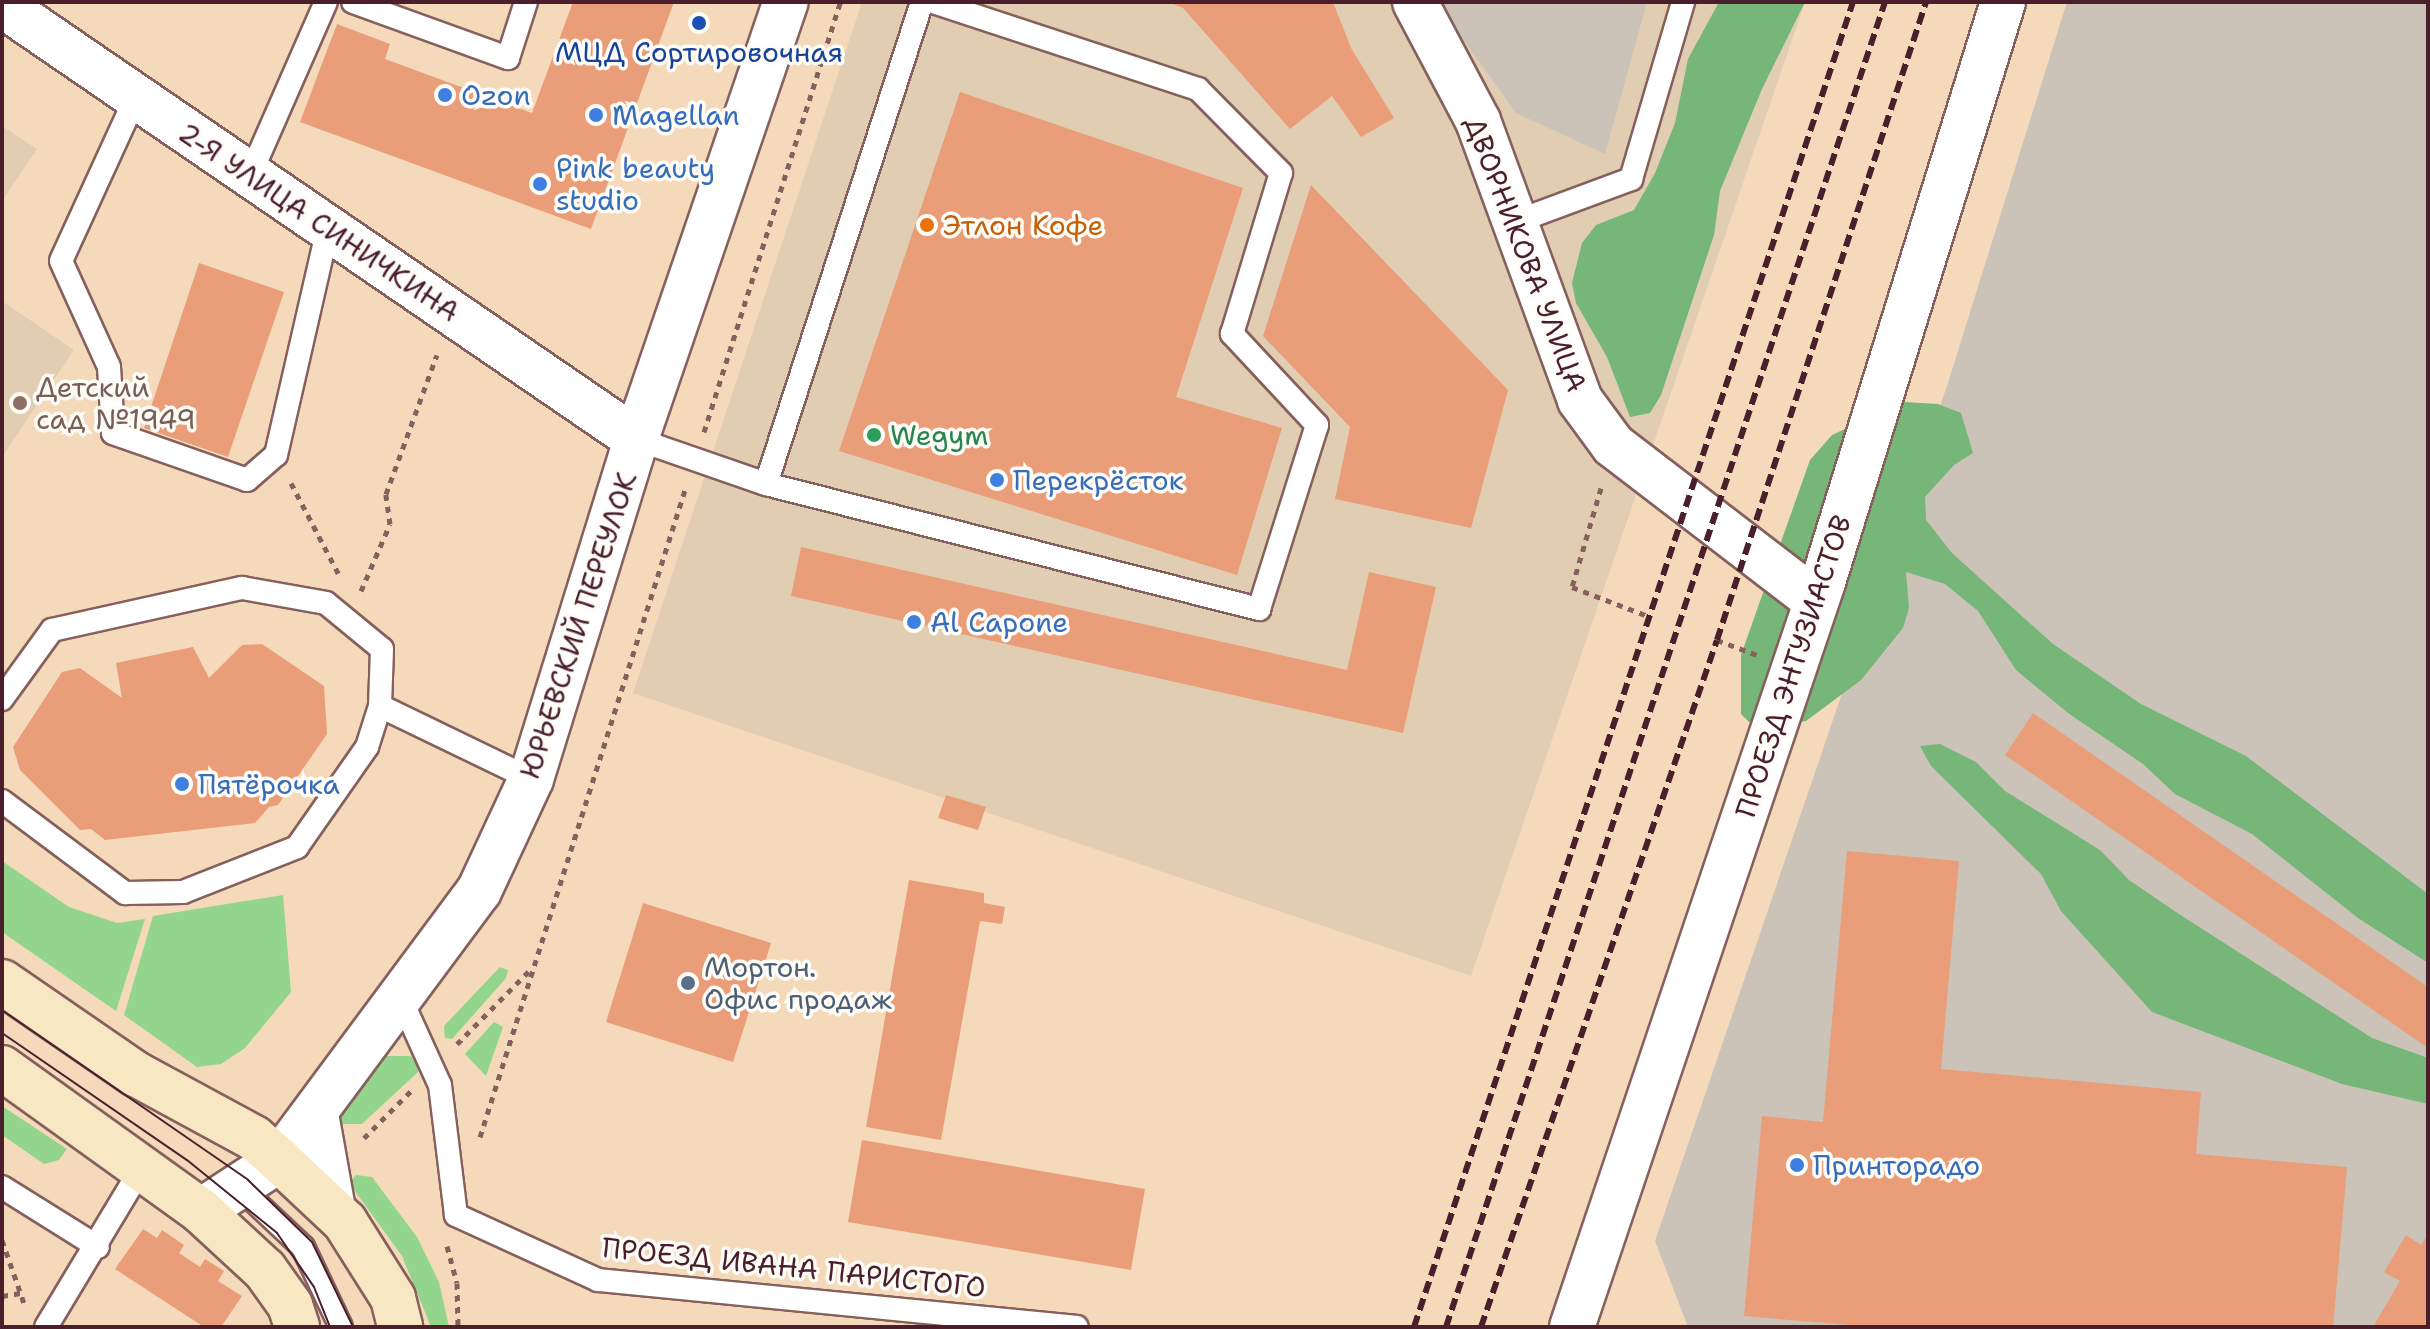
<!DOCTYPE html>
<html>
<head>
<meta charset="utf-8">
<style>
	body { margin:0 }
	#map { position:relative; width:2430px; height:1329px; overflow:hidden; background:#f4d9bb; font-family:"Shantell Sans",sans-serif }
	div>[style] { position:absolute }
	[style*='--x'] { left:calc(var(--x)*1px); top:calc(var(--y)*1px); width:calc(var(--w)*1px); rotate:calc(var(--a)*1deg) }
	.built>* { inset:0; background:#e1cdb1 }
	.industrial>* { inset:0; background:#cbc3b8 }
	.green>* { inset:0; background:#93d58d }
	.forest>* { inset:0; background:#76b678 }
	.building>* { inset:0; background:#ea9d79 }
	.path>* { height:5px; margin-top:-2.5px; transform-origin:0; background:repeating-linear-gradient(90deg,#86605d 0 6px,transparent 0 12px) }
	.roads { filter:drop-shadow(2px 0 #86605d) drop-shadow(-2px 0 #86605d) drop-shadow(0 2px #86605d) drop-shadow(0 -2px #86605d) }
	.service>* { height:22px; margin:-11px; padding:0 11px; transform-origin:11px; border-radius:11px; background:#fff }
	.minor>* { height:44px; margin:-22px; padding:0 22px; transform-origin:22px; border-radius:22px; background:#fff }
	.tertiary>* { height:44px; margin:-22px; padding:0 22px; transform-origin:22px; border-radius:22px; background:#fff }
	.secondary>* { height:44px; margin:-22px; padding:0 22px; transform-origin:22px; border-radius:22px; background:#f7e8c3 }
	.tram>* { height:2px; margin:-1px; padding:0 1px; transform-origin:1px; border-radius:1px; background:#4a1f2b }
	.rail>* { height:6px; margin-top:-3px; transform-origin:0; background:repeating-linear-gradient(90deg,#4a1f2b 0 12px,transparent 0 18px) }
	.dots>* { width:22px; height:22px; translate:-50% -50%; box-sizing:border-box; border:4px solid #fdfcf7; border-radius:50% }
	span { translate:-50% -50%; white-space:nowrap; text-align:center; line-height:1.15; -webkit-text-stroke:7px #fdfcf7; paint-order:stroke }
	.transit-label { font-size:28px; color:#164399 }
	.shop-label { font-size:28px; color:#366cbe }
	.left { translate:0 -50%; text-align:left }
	.street-label { font-size:28px; color:#4a1f2b }
	.food-label { font-size:28px; color:#c56008 }
	.education-label { font-size:28px; color:#785e54 }
	.leisure-label { font-size:28px; color:#27864d }
	.service-label { font-size:28px; color:#4e5e75 }
	.frame { position:absolute; inset:0; border:4px solid #4a1f2b; pointer-events:none }
</style>
</head>
<body>
<div id="map">
	<div class="built">
		<i style="clip-path:polygon(862px 2px,1805px 2px,1471px 976px,633px 693px)"></i>
		<i style="clip-path:polygon(2px 126px,37px 149px,2px 201px)"></i>
		<i style="clip-path:polygon(2px 301px,74px 350px,2px 457px)"></i>
	</div>
	<div class="industrial">
		<i style="clip-path:polygon(1436px 2px,1647px 2px,1605px 154px,1516px 113px)"></i>
		<i style="clip-path:polygon(2067px 2px,2428px 2px,2428px 1327px,1688px 1327px,1655px 1241px,1947px 386px)"></i>
	</div>
	<div class="green">
		<i style="clip-path:polygon(2px 861px,69px 907px,117px 923px,145px 919px,116px 1011px,2px 932px)"></i>
		<i style="clip-path:polygon(283px 895px,291px 992px,245px 1048px,221px 1064px,197px 1067px,124px 1015px,153px 916px)"></i>
		<i style="clip-path:polygon(500px 967px,508px 970px,506px 978px,452px 1039px,445px 1038px,444px 1026px)"></i>
		<i style="clip-path:polygon(494px 1022px,503px 1027px,486px 1076px,465px 1054px)"></i>
		<i style="clip-path:polygon(385px 1056px,410px 1056px,420px 1064px,418px 1072px,362px 1124px,341px 1124px,337px 1120px,356px 1083px)"></i>
		<i style="clip-path:polygon(2px 1106px,67px 1149px,59px 1160px,44px 1164px,2px 1135px)"></i>
		<i style="clip-path:polygon(356px 1175px,372px 1177px,417px 1237px,439px 1282px,449px 1327px,431px 1327px,402px 1256px,349px 1183px)"></i>
	</div>
	<div class="forest">
		<i style="clip-path:polygon(1719px 2px,1805px 2px,1762px 89px,1720px 191px,1714px 235px,1661px 395px,1650px 413px,1630px 417px,1607px 357px,1576px 303px,1572px 283px,1582px 243px,1596px 225px,1634px 210px,1655px 173px,1675px 123px,1688px 59px)"></i>
		<i style="clip-path:polygon(1903px 402px,1938px 404px,1961px 413px,1973px 453px,1954px 465px,1925px 497px,1926px 520px,1952px 553px,2053px 644px,2141px 704px,2246px 756px,2428px 894px,2428px 963px,2358px 918px,2252px 834px,2175px 794px,2143px 764px,2068px 713px,2016px 670px,1978px 611px,1945px 584px,1906px 572px,1909px 608px,1903px 628px,1861px 680px,1806px 721px,1783px 726px,1749px 722px,1741px 714px,1741px 655px,1810px 460px,1832px 435px)"></i>
		<i style="clip-path:polygon(1940px 744px,1976px 762px,2005px 791px,2100px 850px,2129px 880px,2179px 914px,2372px 1038px,2428px 1058px,2428px 1104px,2342px 1084px,2152px 1012px,2061px 911px,2041px 874px,1931px 766px,1920px 746px)"></i>
	</div>
	<div class="building">
		<i style="clip-path:polygon(573px 2px,674px 2px,591px 229px,300px 122px,337px 24px,390px 44px,385px 59px,532px 113px)"></i>
		<i style="clip-path:polygon(1168px 2px,1333px 2px,1351px 48px,1394px 118px,1361px 137px,1332px 96px,1290px 129px,1183px 8px)"></i>
		<i style="clip-path:polygon(960px 92px,1243px 188px,1176px 397px,1282px 428px,1237px 575px,839px 451px)"></i>
		<i style="clip-path:polygon(1311px 185px,1508px 390px,1471px 528px,1335px 499px,1350px 427px,1263px 336px)"></i>
		<i style="clip-path:polygon(199px 263px,284px 292px,228px 457px,144px 428px)"></i>
		<i style="clip-path:polygon(801px 547px,1347px 670px,1369px 572px,1436px 587px,1403px 733px,791px 596px)"></i>
		<i style="clip-path:polygon(262px 644px,324px 686px,327px 734px,278px 805px,269px 807px,255px 823px,105px 840px,91px 829px,80px 830px,20px 770px,13px 747px,62px 672px,80px 668px,122px 698px,116px 663px,193px 647px,209px 678px,242px 645px)"></i>
		<i style="clip-path:polygon(2033px 713px,2428px 987px,2428px 1048px,2005px 755px)"></i>
		<i style="clip-path:polygon(946px 795px,986px 807px,978px 830px,938px 818px)"></i>
		<i style="clip-path:polygon(1847px 851px,1959px 861px,1941px 1069px,2201px 1092px,2196px 1154px,2347px 1167px,2333px 1327px,1874px 1327px,1744px 1316px,1762px 1116px,1823px 1122px)"></i>
		<i style="clip-path:polygon(909px 880px,984px 893px,984px 903px,1005px 907px,1002px 924px,980px 921px,941px 1140px,866px 1127px)"></i>
		<i style="clip-path:polygon(643px 903px,771px 943px,733px 1062px,606px 1022px)"></i>
		<i style="clip-path:polygon(862px 1140px,1145px 1189px,1131px 1270px,848px 1222px)"></i>
		<i style="clip-path:polygon(143px 1229px,157px 1238px,162px 1230px,184px 1245px,179px 1253px,200px 1267px,205px 1259px,224px 1271px,218px 1281px,242px 1296px,221px 1327px,204px 1327px,115px 1269px)"></i>
		<i style="clip-path:polygon(2428px 1234px,2428px 1321px,2424px 1327px,2373px 1327px,2400px 1281px,2384px 1272px,2406px 1235px,2421px 1245px)"></i>
	</div>
	<div class="path">
		<i style="--x:704;--y:432;--w:451;--a:-72.4"></i>
		<i style="--x:291;--y:483;--w:102;--a:62.4"></i>
		<i style="--x:1601;--y:488;--w:103;--a:106.3"></i>
		<i style="--x:1572;--y:587;--w:81;--a:20.9"></i>
		<i style="--x:361;--y:591;--w:73;--a:-66.6"></i>
		<i style="--x:390;--y:524;--w:30;--a:-98"></i>
		<i style="--x:386;--y:494;--w:148;--a:-69.9"></i>
		<i style="--x:1717;--y:640;--w:43;--a:20.6"></i>
		<i style="--x:457;--y:1044;--w:105;--a:-45.4"></i>
		<i style="--x:480;--y:1137;--w:682;--a:-72.42"></i>
		<i style="--x:364;--y:1138;--w:66;--a:-45"></i>
		<i style="--x:2;--y:1240;--w:67;--a:70.8"></i>
		<i style="--x:447;--y:1246;--w:38;--a:75"></i>
		<i style="--x:457;--y:1283;--w:44;--a:88.7"></i>
		<i style="--x:2;--y:1296;--w:19;--a:-9"></i>
	</div>
	<div class="roads">
		<div class="service">
			<i style="--x:353;--y:2;--w:165;--a:19.9"></i>
			<i style="--x:508;--y:58;--w:59;--a:-72.2"></i>
			<i style="--x:136;--y:97;--w:180;--a:114.6"></i>
			<i style="--x:61;--y:261;--w:116;--a:65.6"></i>
			<i style="--x:109;--y:367;--w:66;--a:86.5"></i>
			<i style="--x:113;--y:433;--w:142;--a:19.3"></i>
			<i style="--x:247;--y:480;--w:38;--a:-41"></i>
			<i style="--x:276;--y:455;--w:233;--a:-77.1"></i>
			<i style="--x:250;--y:175;--w:189;--a:-66.3"></i>
			<i style="--x:1515;--y:222;--w:124;--a:-20.3"></i>
			<i style="--x:1631;--y:179;--w:184;--a:-73.6"></i>
			<i style="--x:636;--y:439;--w:138;--a:19.1"></i>
			<i style="--x:766;--y:484;--w:509;--a:14.23"></i>
			<i style="--x:1259;--y:609;--w:193;--a:-72.5"></i>
			<i style="--x:1317;--y:425;--w:125;--a:-133"></i>
			<i style="--x:1232;--y:334;--w:168;--a:-73.1"></i>
			<i style="--x:1281;--y:173;--w:118;--a:-134.7"></i>
			<i style="--x:1198;--y:89;--w:278;--a:-161.8"></i>
			<i style="--x:766;--y:484;--w:507;--a:-72.07"></i>
			<i style="--x:2;--y:699;--w:85;--a:-54.1"></i>
			<i style="--x:52;--y:630;--w:195;--a:-12.5"></i>
			<i style="--x:242;--y:588;--w:85;--a:10.1"></i>
			<i style="--x:326;--y:603;--w:72;--a:39.4"></i>
			<i style="--x:382;--y:649;--w:57;--a:92"></i>
			<i style="--x:380;--y:706;--w:168;--a:25.8"></i>
			<i style="--x:2;--y:801;--w:154;--a:36.8"></i>
			<i style="--x:125;--y:893;--w:58;--a:-1"></i>
			<i style="--x:183;--y:892;--w:123;--a:-21.5"></i>
			<i style="--x:297;--y:847;--w:122;--a:-55"></i>
			<i style="--x:367;--y:747;--w:43;--a:-72.4"></i>
			<i style="--x:400;--y:997;--w:97;--a:65.6"></i>
			<i style="--x:440;--y:1085;--w:131;--a:83"></i>
			<i style="--x:456;--y:1215;--w:156;--a:24.6"></i>
			<i style="--x:598;--y:1280;--w:481;--a:5.6"></i>
			<i style="--x:238;--y:1186;--w:89;--a:43.2"></i>
			<i style="--x:303;--y:1247;--w:89;--a:64.6"></i>
			<i style="--x:2;--y:1187;--w:113;--a:32"></i>
			<i style="--x:46;--y:1327;--w:187;--a:-59"></i>
		</div>
		<div class="minor">
			<i style="--x:1415;--y:2;--w:135;--a:62.1"></i>
			<i style="--x:1478;--y:121;--w:297;--a:69.9"></i>
			<i style="--x:1580;--y:400;--w:56;--a:53.7"></i>
			<i style="--x:1613;--y:445;--w:256;--a:37.5"></i>
			<i style="--x:2;--y:5;--w:768;--a:34.39"></i>
			<i style="--x:1572;--y:1327;--w:786;--a:-71.38"></i>
			<i style="--x:1823;--y:582;--w:607;--a:-72.76"></i>
		</div>
		<div class="tertiary">
			<i style="--x:316;--y:1114;--w:97;--a:79.9"></i>
			<i style="--x:201;--y:1211;--w:93;--a:-33.2"></i>
			<i style="--x:279;--y:1160;--w:335;--a:-53.4"></i>
			<i style="--x:479;--y:891;--w:123;--a:-65.1"></i>
			<i style="--x:531;--y:779;--w:356;--a:-72.8"></i>
			<i style="--x:636;--y:439;--w:462;--a:-71.1"></i>
		</div>
		<div class="secondary">
			<i style="--x:2;--y:982;--w:163;--a:34.5"></i>
			<i style="--x:136;--y:1074;--w:134;--a:28.5"></i>
			<i style="--x:254;--y:1138;--w:33;--a:41"></i>
			<i style="--x:279;--y:1160;--w:91;--a:43.2"></i>
			<i style="--x:345;--y:1222;--w:90;--a:57.7"></i>
			<i style="--x:393;--y:1298;--w:30;--a:76"></i>
			<i style="--x:2;--y:1068;--w:245;--a:35.7"></i>
			<i style="--x:201;--y:1211;--w:87;--a:42.7"></i>
			<i style="--x:265;--y:1270;--w:43;--a:54.5"></i>
			<i style="--x:290;--y:1305;--w:23;--a:72"></i>
		</div>
	</div>
	<div class="tram">
		<i style="--x:2;--y:1010;--w:299;--a:34.6"></i>
		<i style="--x:248;--y:1180;--w:89;--a:44.1"></i>
		<i style="--x:312;--y:1242;--w:94;--a:64.2"></i>
		<i style="--x:2;--y:1033;--w:224;--a:34.5"></i>
		<i style="--x:187;--y:1160;--w:116;--a:39"></i>
		<i style="--x:277;--y:1233;--w:65;--a:55.6"></i>
		<i style="--x:314;--y:1287;--w:43;--a:68.2"></i>
	</div>
	<div class="rail">
		<i style="--x:1414;--y:1327;--w:1396;--a:-71.67"></i>
		<i style="--x:1446;--y:1327;--w:1396;--a:-71.67"></i>
		<i style="--x:1481;--y:1327;--w:726;--a:-71.04"></i>
		<i style="--x:1717;--y:640;--w:671;--a:-71.86"></i>
	</div>
	<div class="dots">
		<i style="left:699px;top:23px;background:#1a4fb4"></i>
		<i style="left:445px;top:95px;background:#3f7fe0"></i>
		<i style="left:596px;top:115px;background:#3f7fe0"></i>
		<i style="left:540px;top:184px;background:#3f7fe0"></i>
		<i style="left:927px;top:225px;background:#e8710a"></i>
		<i style="left:20px;top:403px;background:#8d6e63"></i>
		<i style="left:874px;top:435px;background:#2e9e5b"></i>
		<i style="left:997px;top:480px;background:#3f7fe0"></i>
		<i style="left:914px;top:622px;background:#3f7fe0"></i>
		<i style="left:182px;top:784px;background:#3f7fe0"></i>
		<i style="left:688px;top:983px;background:#5c6f8a"></i>
		<i style="left:1797px;top:1165px;background:#3f7fe0"></i>
	</div>
	<div class="transit-label">
		<span style="left:699px;top:52px">МЦД Сортировочная</span>
	</div>
	<div class="shop-label">
		<span class="left" style="left:461px;top:95px">Ozon</span>
		<span class="left" style="left:612px;top:115px">Magellan</span>
		<span class="left" style="left:556px;top:184px">Pink beauty<br>studio</span>
		<span class="left" style="left:1013px;top:480px">Перекрёсток</span>
		<span class="left" style="left:930px;top:622px">Al Capone</span>
		<span class="left" style="left:198px;top:784px">Пятёрочка</span>
		<span class="left" style="left:1813px;top:1165px">Принторадо</span>
	</div>
	<div class="street-label">
		<span style="left:319px;top:222px;rotate:34deg">2-Я УЛИЦА СИНИЧКИНА</span>
		<span style="left:1526px;top:254px;rotate:69deg">ДВОРНИКОВА УЛИЦА</span>
		<span style="left:578px;top:625px;rotate:-72deg">ЮРЬЕВСКИЙ ПЕРЕУЛОК</span>
		<span style="left:1793px;top:666px;rotate:-72deg">ПРОЕЗД ЭНТУЗИАСТОВ</span>
		<span style="left:794px;top:1267px;rotate:6deg">ПРОЕЗД ИВАНА ПАРИСТОГО</span>
	</div>
	<div class="food-label">
		<span class="left" style="left:943px;top:225px">Этлон Кофе</span>
	</div>
	<div class="education-label">
		<span class="left" style="left:36px;top:403px">Детский<br>сад №1949</span>
	</div>
	<div class="leisure-label">
		<span class="left" style="left:890px;top:435px">Wegym</span>
	</div>
	<div class="service-label">
		<span class="left" style="left:704px;top:983px">Мортон.<br>Офис продаж</span>
	</div>
	<div class="frame"></div>
</div>
</body>
</html>
